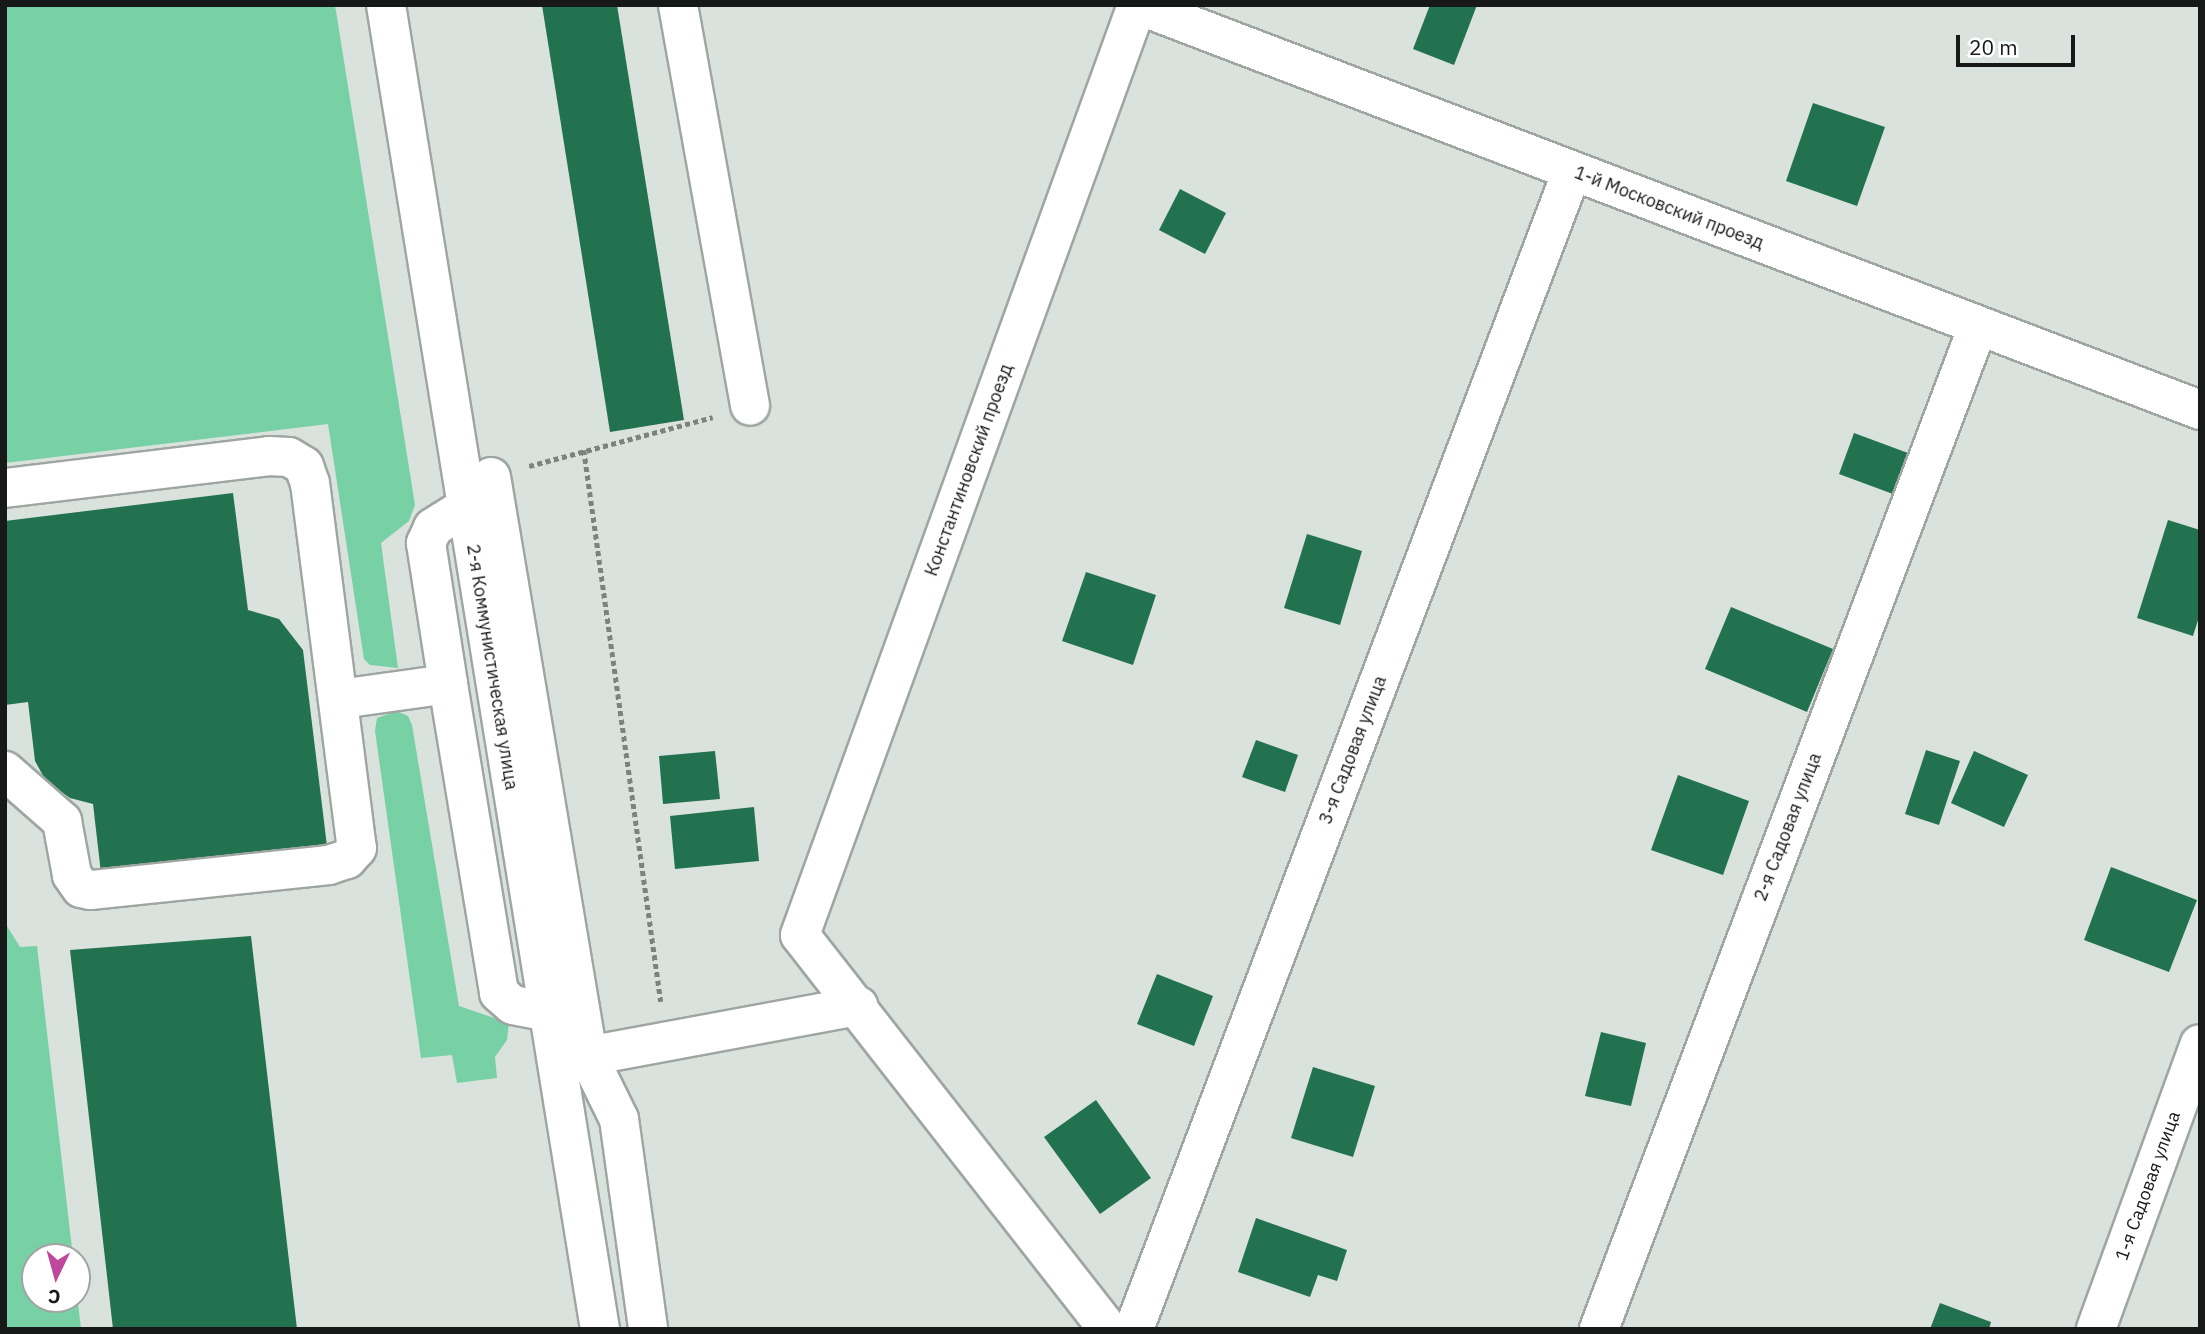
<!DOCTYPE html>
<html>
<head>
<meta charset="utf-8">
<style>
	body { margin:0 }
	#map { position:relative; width:2205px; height:1334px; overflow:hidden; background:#dae2dd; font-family:"IBM Plex Sans",sans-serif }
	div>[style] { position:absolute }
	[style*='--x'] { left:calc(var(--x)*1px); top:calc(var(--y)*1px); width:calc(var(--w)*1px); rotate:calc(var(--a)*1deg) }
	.green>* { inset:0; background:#78d1a4 }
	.building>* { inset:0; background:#22714f }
	.path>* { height:4.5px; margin-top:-2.25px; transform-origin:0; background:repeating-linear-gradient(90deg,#7d827f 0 5px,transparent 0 8.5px) }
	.roads { filter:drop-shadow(2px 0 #9fa6a2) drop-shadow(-2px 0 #9fa6a2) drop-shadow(0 2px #9fa6a2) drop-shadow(0 -2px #9fa6a2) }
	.minor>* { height:38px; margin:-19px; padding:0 19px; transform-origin:19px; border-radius:19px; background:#fff }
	span { translate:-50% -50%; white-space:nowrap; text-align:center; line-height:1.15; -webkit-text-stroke:7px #fff; paint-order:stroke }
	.street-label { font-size:18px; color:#171918 }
	.frame { position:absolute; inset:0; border:7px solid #171918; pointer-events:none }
	.north { position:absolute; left:21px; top:1243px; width:70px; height:70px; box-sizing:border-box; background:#fff; border:2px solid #a2a3a3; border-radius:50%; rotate:185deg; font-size:19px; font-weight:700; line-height:28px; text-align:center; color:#171918 }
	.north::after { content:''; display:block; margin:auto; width:24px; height:32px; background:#bf489d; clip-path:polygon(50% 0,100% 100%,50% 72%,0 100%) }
	.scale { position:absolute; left:1956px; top:35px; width:119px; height:32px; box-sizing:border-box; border:4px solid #171918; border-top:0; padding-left:9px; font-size:21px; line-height:24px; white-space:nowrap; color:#171918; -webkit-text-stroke:5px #fff; paint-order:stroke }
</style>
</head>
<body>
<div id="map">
	<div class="green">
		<i style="clip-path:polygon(5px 5px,335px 5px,415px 505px,409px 521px,381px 543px,398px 668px,370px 665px,364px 659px,328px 424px,5px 463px)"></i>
		<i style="clip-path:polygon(397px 711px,408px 716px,412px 725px,459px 1006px,509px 1023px,507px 1040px,495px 1057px,497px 1078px,457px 1083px,452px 1055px,421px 1058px,375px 731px,377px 718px)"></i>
		<i style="clip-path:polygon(5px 923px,20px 947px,37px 946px,73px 1257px,35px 1257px,35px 1299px,77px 1299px,77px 1294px,81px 1329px,5px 1329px)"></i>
	</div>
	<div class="building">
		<i style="clip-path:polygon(542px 5px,617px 5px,684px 420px,610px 432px)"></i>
		<i style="clip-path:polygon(1430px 5px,1477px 5px,1454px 65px,1413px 49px)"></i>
		<i style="clip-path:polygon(1813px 103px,1885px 127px,1857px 206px,1786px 181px)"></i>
		<i style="clip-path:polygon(1180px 189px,1226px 213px,1205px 254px,1159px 230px)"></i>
		<i style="clip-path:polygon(1854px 433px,1916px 456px,1901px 497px,1839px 474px)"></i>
		<i style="clip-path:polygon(233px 493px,248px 610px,279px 619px,303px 650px,327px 846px,101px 873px,93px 804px,70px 798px,46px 781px,35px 761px,28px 702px,5px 705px,5px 521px)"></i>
		<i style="clip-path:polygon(2168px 520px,2200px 530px,2200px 614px,2193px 636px,2137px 618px)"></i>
		<i style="clip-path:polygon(1307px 534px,1362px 551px,1340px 625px,1284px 608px)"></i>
		<i style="clip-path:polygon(1086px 572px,1156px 595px,1133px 665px,1062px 641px)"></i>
		<i style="clip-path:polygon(1731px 607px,1833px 649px,1807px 712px,1705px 669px)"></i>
		<i style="clip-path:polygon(1256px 740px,1298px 755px,1285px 792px,1242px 777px)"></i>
		<i style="clip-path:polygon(1926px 750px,1960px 761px,1939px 825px,1905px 814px)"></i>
		<i style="clip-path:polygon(715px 751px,720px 799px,663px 804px,659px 756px)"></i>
		<i style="clip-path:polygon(1974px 751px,2028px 775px,2004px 827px,1951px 803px)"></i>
		<i style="clip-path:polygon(1678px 775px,1749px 801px,1723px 875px,1651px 850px)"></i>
		<i style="clip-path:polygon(754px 807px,759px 861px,675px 869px,670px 816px)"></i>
		<i style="clip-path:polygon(2111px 867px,2197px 900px,2169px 972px,2084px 940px)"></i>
		<i style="clip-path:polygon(251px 936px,297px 1329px,113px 1329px,70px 950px)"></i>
		<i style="clip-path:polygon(1157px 974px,1213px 996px,1194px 1046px,1137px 1024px)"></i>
		<i style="clip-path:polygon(1601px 1032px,1646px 1043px,1631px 1106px,1585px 1096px)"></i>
		<i style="clip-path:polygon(1313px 1067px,1375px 1086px,1353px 1157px,1291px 1138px)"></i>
		<i style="clip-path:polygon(1096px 1100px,1151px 1178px,1100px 1214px,1044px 1137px)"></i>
		<i style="clip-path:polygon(1256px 1218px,1347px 1250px,1337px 1281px,1318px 1275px,1310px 1297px,1238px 1272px)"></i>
		<i style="clip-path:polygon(1940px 1303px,1991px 1322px,1989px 1329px,1930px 1329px)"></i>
	</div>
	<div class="path">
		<i style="--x:584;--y:450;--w:557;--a:82.06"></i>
		<i style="--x:529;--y:466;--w:190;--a:-14.9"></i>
	</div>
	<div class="roads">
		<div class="minor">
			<i style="--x:386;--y:5;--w:1341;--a:80.82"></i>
			<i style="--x:678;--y:5;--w:407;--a:79.8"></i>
			<i style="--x:1138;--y:5;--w:1137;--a:20.87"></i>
			<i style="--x:491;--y:477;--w:587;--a:80.49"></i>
			<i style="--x:588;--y:1056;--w:275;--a:-10.5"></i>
			<i style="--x:5;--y:488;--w:266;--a:-6.9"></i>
			<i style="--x:269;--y:456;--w:20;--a:3"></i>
			<i style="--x:289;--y:457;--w:17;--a:31"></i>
			<i style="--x:304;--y:466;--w:18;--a:71"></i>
			<i style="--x:310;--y:483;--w:368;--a:82.7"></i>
			<i style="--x:357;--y:848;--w:15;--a:132"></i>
			<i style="--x:347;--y:859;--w:19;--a:162"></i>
			<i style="--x:329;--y:865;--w:240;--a:174"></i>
			<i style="--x:90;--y:890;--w:9;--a:-167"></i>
			<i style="--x:81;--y:888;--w:16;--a:-125"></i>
			<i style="--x:72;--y:875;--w:55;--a:-100.5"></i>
			<i style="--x:62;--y:821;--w:76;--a:-138.7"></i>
			<i style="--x:466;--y:507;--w:39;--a:148"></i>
			<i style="--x:433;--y:528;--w:17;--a:115"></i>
			<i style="--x:426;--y:543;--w:143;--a:81.1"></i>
			<i style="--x:448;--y:684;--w:313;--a:80.6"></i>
			<i style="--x:499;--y:993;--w:18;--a:41"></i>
			<i style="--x:513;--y:1005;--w:36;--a:11"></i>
			<i style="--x:340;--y:699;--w:109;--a:-7.9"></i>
			<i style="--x:588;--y:1056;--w:70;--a:63.8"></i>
			<i style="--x:619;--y:1119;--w:212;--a:82.1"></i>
			<i style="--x:1108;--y:1329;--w:500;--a:-128.02"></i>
			<i style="--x:800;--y:935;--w:989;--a:-70.08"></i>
			<i style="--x:1134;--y:1329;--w:1238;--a:-69.28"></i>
			<i style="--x:1599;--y:1329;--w:1072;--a:-69.3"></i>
			<i style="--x:2096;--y:1329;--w:303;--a:-70"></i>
		</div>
	</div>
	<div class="street-label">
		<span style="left:1669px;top:208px;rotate:21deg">1-й Московский проезд</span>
		<span style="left:969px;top:470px;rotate:-70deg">Константиновский проезд</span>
		<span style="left:492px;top:667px;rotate:81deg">2-я Коммунистическая улица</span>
		<span style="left:1353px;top:750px;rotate:-69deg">3-я Садовая улица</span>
		<span style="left:1788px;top:827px;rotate:-69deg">2-я Садовая улица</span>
		<span style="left:2148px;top:1186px;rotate:-70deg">1-я Садовая улица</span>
	</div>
	<div class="frame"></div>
	<div class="north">С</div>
	<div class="scale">20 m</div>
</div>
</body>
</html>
